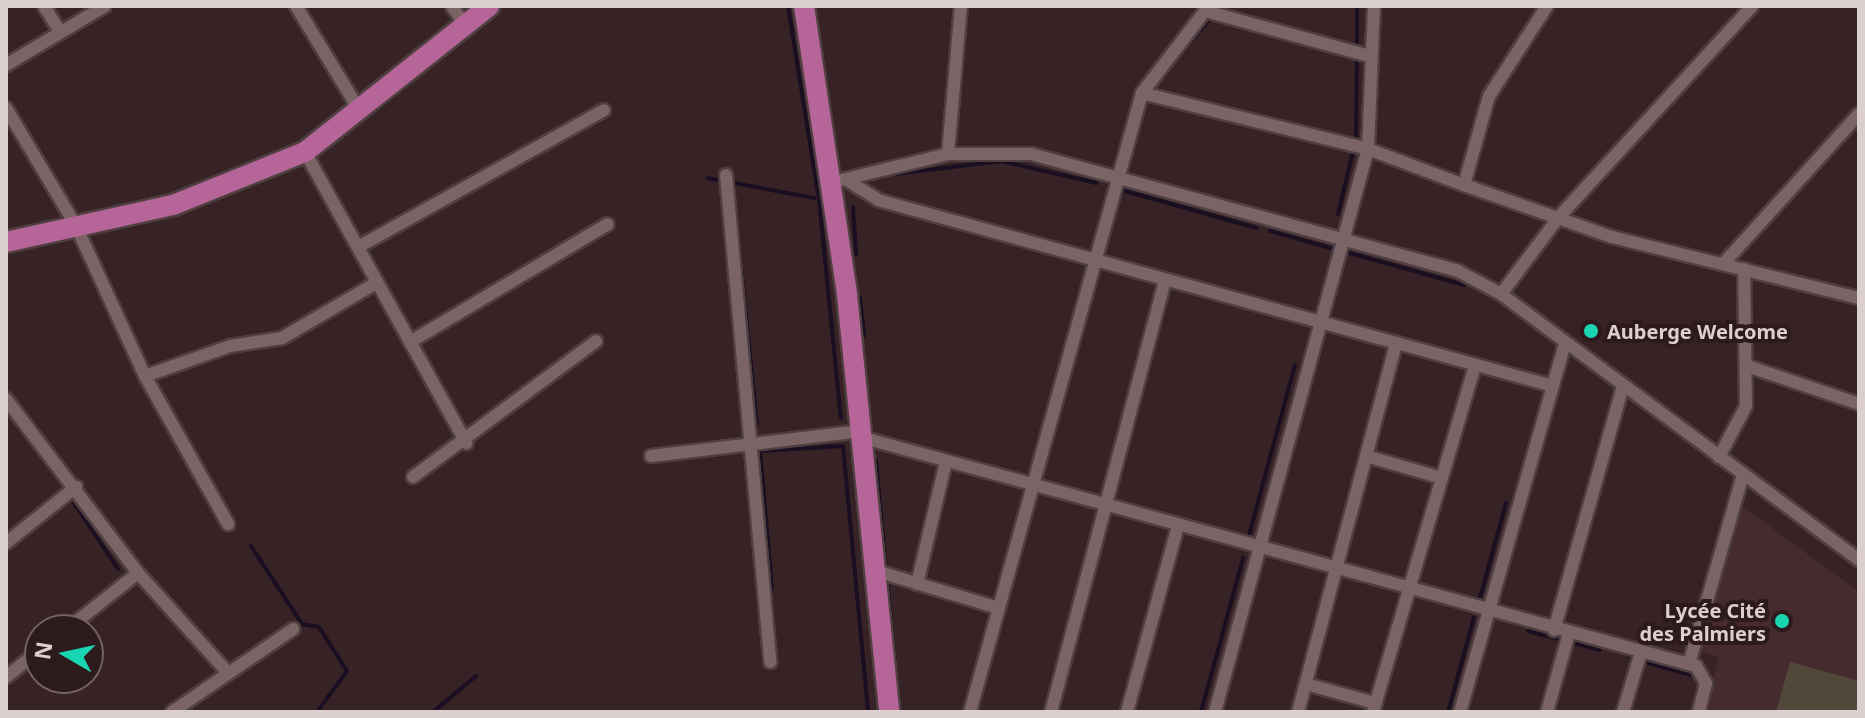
<!DOCTYPE html>
<html>
<head>
<meta charset="utf-8">
<style>
	body { margin:0 }
	#map { position:relative; width:1865px; height:718px; overflow:hidden; background:#372325; font-family:"Noto Sans",sans-serif }
	div>[style] { position:absolute }
	[style*='--x'] { left:calc(var(--x)*1px); top:calc(var(--y)*1px); width:calc(var(--w)*1px); rotate:calc(var(--a)*1deg) }
	.built>* { inset:0; background:#452b2e }
	.green>* { inset:0; background:#524839 }
	.stream>* { height:4px; margin:-2px; padding:0 2px; transform-origin:2px; border-radius:2px; background:#190e22 }
	.roads { filter:drop-shadow(2px 0 #4f3f40) drop-shadow(-2px 0 #4f3f40) drop-shadow(0 2px #4f3f40) drop-shadow(0 -2px #4f3f40) }
	.minor>* { height:12px; margin:-6px; padding:0 6px; transform-origin:6px; border-radius:6px; background:#7b6466 }
	.primary>* { height:20px; margin:-10px; padding:0 10px; transform-origin:10px; border-radius:10px; background:#b56598 }
	.dots>* { width:22px; height:22px; translate:-50% -50%; box-sizing:border-box; border:4px solid #2c1a1c; border-radius:50% }
	span { translate:-50% -50%; white-space:nowrap; text-align:center; line-height:1.15; -webkit-text-stroke:8px #2c1a1c; paint-order:stroke }
	.poi-label { font-size:20px; color:#dccfd0; font-weight:700 }
	.left { translate:0 -50%; text-align:left }
	.right { translate:-100% -50%; text-align:right }
	.frame { position:absolute; inset:0; border:8px solid #dccfd0; pointer-events:none }
	.north { position:absolute; left:24px; top:614px; width:80px; height:80px; box-sizing:border-box; background:#2c1a1c; border:2px solid #726264; border-radius:50%; rotate:279deg; font-size:22px; font-weight:700; line-height:32px; text-align:center; color:#dccfd0 }
	.north::after { content:''; display:block; margin:auto; width:28px; height:36px; background:#1ad5b2; clip-path:polygon(50% 0,100% 100%,50% 72%,0 100%) }
</style>
</head>
<body>
<div id="map">
	<div class="built">
		<i style="clip-path:polygon(1737px 502px,1859px 592px,1859px 712px,1705px 712px,1719px 657px,1697px 650px)"></i>
	</div>
	<div class="green">
		<i style="clip-path:polygon(1790px 662px,1859px 681px,1859px 712px,1776px 712px)"></i>
	</div>
	<div class="stream">
		<i style="--x:788;--y:6;--w:195;--a:80.9"></i>
		<i style="--x:819;--y:199;--w:220;--a:84.3"></i>
		<i style="--x:1357;--y:47;--w:41;--a:-90"></i>
		<i style="--x:1174;--y:61;--w:57;--a:-49.3"></i>
		<i style="--x:401;--y:90;--w:29;--a:-41"></i>
		<i style="--x:339;--y:137;--w:69;--a:-36.7"></i>
		<i style="--x:895;--y:174;--w:107;--a:-7"></i>
		<i style="--x:1001;--y:161;--w:98;--a:13"></i>
		<i style="--x:708;--y:178;--w:108;--a:10.7"></i>
		<i style="--x:1118;--y:189;--w:144;--a:15.7"></i>
		<i style="--x:734;--y:198;--w:227;--a:84.2"></i>
		<i style="--x:853;--y:207;--w:47;--a:86.3"></i>
		<i style="--x:1338;--y:214;--w:77;--a:-76.5"></i>
		<i style="--x:1356;--y:139;--w:84;--a:-89.3"></i>
		<i style="--x:1270;--y:231;--w:66;--a:15.7"></i>
		<i style="--x:1346;--y:252;--w:123;--a:15.6"></i>
		<i style="--x:860;--y:298;--w:38;--a:84"></i>
		<i style="--x:760;--y:451;--w:83;--a:-3.4"></i>
		<i style="--x:843;--y:446;--w:267;--a:84.6"></i>
		<i style="--x:760;--y:451;--w:138;--a:85"></i>
		<i style="--x:876;--y:461;--w:109;--a:84.8"></i>
		<i style="--x:68;--y:494;--w:90;--a:56.3"></i>
		<i style="--x:1248;--y:539;--w:180;--a:-74.9"></i>
		<i style="--x:251;--y:546;--w:93;--a:56.8"></i>
		<i style="--x:302;--y:624;--w:17;--a:10"></i>
		<i style="--x:319;--y:627;--w:52;--a:57.5"></i>
		<i style="--x:347;--y:671;--w:51;--a:126.2"></i>
		<i style="--x:887;--y:578;--w:134;--a:84.8"></i>
		<i style="--x:1478;--y:605;--w:106;--a:-74.6"></i>
		<i style="--x:1528;--y:631;--w:74;--a:14.8"></i>
		<i style="--x:1631;--y:658;--w:70;--a:15.8"></i>
		<i style="--x:433;--y:712;--w:56;--a:-39.9"></i>
		<i style="--x:1201;--y:712;--w:160;--a:-74.7"></i>
		<i style="--x:1448;--y:712;--w:98;--a:-74.7"></i>
	</div>
	<div class="roads">
		<div class="minor">
			<i style="--x:44;--y:6;--w:28;--a:58"></i>
			<i style="--x:296;--y:6;--w:125;--a:58.7"></i>
			<i style="--x:452;--y:6;--w:27;--a:56"></i>
			<i style="--x:1547;--y:6;--w:107;--a:122.8"></i>
			<i style="--x:1489;--y:96;--w:92;--a:105.7"></i>
			<i style="--x:1464;--y:185;--w:157;--a:19.4"></i>
			<i style="--x:1612;--y:237;--w:254;--a:13.9"></i>
			<i style="--x:6;--y:65;--w:115;--a:-30.8"></i>
			<i style="--x:1142;--y:93;--w:233;--a:13.9"></i>
			<i style="--x:1368;--y:149;--w:103;--a:20.6"></i>
			<i style="--x:6;--y:108;--w:137;--a:59.3"></i>
			<i style="--x:76;--y:226;--w:165;--a:65.3"></i>
			<i style="--x:145;--y:376;--w:170;--a:60.7"></i>
			<i style="--x:305;--y:152;--w:333;--a:61"></i>
			<i style="--x:948;--y:154;--w:149;--a:-85"></i>
			<i style="--x:726;--y:175;--w:489;--a:84.8"></i>
			<i style="--x:845;--y:179;--w:39;--a:32"></i>
			<i style="--x:878;--y:200;--w:700;--a:15.41"></i>
			<i style="--x:833;--y:182;--w:118;--a:-13.7"></i>
			<i style="--x:948;--y:154;--w:83;--a:0"></i>
			<i style="--x:1031;--y:154;--w:443;--a:15.3"></i>
			<i style="--x:1458;--y:271;--w:49;--a:28.1"></i>
			<i style="--x:1501;--y:294;--w:446;--a:36.6"></i>
			<i style="--x:360;--y:246;--w:279;--a:-29.1"></i>
			<i style="--x:1723;--y:264;--w:202;--a:-47.8"></i>
			<i style="--x:1501;--y:294;--w:95;--a:-53.1"></i>
			<i style="--x:1558;--y:218;--w:287;--a:-47.5"></i>
			<i style="--x:410;--y:342;--w:230;--a:-30.8"></i>
			<i style="--x:1750;--y:367;--w:115;--a:18.7"></i>
			<i style="--x:145;--y:376;--w:90;--a:-19.4"></i>
			<i style="--x:230;--y:346;--w:53;--a:-8.7"></i>
			<i style="--x:282;--y:338;--w:109;--a:-30.3"></i>
			<i style="--x:6;--y:399;--w:218;--a:52.8"></i>
			<i style="--x:138;--y:573;--w:133;--a:48"></i>
			<i style="--x:864;--y:438;--w:863;--a:15.33"></i>
			<i style="--x:1696;--y:666;--w:20;--a:60"></i>
			<i style="--x:1706;--y:683;--w:30;--a:104"></i>
			<i style="--x:651;--y:456;--w:212;--a:-6.8"></i>
			<i style="--x:1366;--y:456;--w:79;--a:16.1"></i>
			<i style="--x:1719;--y:457;--w:58;--a:-62.1"></i>
			<i style="--x:1746;--y:406;--w:137;--a:-90.8"></i>
			<i style="--x:413;--y:477;--w:228;--a:-36.6"></i>
			<i style="--x:6;--y:543;--w:90;--a:-38.7"></i>
			<i style="--x:873;--y:570;--w:131;--a:16.9"></i>
			<i style="--x:917;--y:584;--w:126;--a:-76.7"></i>
			<i style="--x:66;--y:630;--w:92;--a:-38.4"></i>
			<i style="--x:1554;--y:630;--w:249;--a:-74.2"></i>
			<i style="--x:1689;--y:664;--w:198;--a:-74.1"></i>
			<i style="--x:6;--y:677;--w:43;--a:-38.5"></i>
			<i style="--x:1306;--y:684;--w:72;--a:15.4"></i>
			<i style="--x:172;--y:712;--w:147;--a:-34.4"></i>
			<i style="--x:970;--y:712;--w:642;--a:-74.47"></i>
			<i style="--x:1142;--y:93;--w:103;--a:-52.5"></i>
			<i style="--x:1205;--y:11;--w:171;--a:15.3"></i>
			<i style="--x:1051;--y:712;--w:446;--a:-75.2"></i>
			<i style="--x:1127;--y:712;--w:193;--a:-74.7"></i>
			<i style="--x:1215;--y:712;--w:583;--a:-74.8"></i>
			<i style="--x:1368;--y:149;--w:143;--a:-87.6"></i>
			<i style="--x:1298;--y:712;--w:382;--a:-75.1"></i>
			<i style="--x:1373;--y:712;--w:362;--a:-73.6"></i>
			<i style="--x:1460;--y:712;--w:384;--a:-74.1"></i>
			<i style="--x:1547;--y:712;--w:82;--a:-74.4"></i>
			<i style="--x:1623;--y:712;--w:63;--a:-73.3"></i>
		</div>
		<div class="primary">
			<i style="--x:804;--y:6;--w:292;--a:81.5"></i>
			<i style="--x:847;--y:295;--w:419;--a:84.2"></i>
			<i style="--x:6;--y:242;--w:171;--a:-12.5"></i>
			<i style="--x:173;--y:205;--w:142;--a:-21.9"></i>
			<i style="--x:305;--y:152;--w:235;--a:-38.4"></i>
		</div>
	</div>
	<div class="dots">
		<i style="left:1591px;top:331px;background:#1ad5b2"></i>
		<i style="left:1782px;top:621px;background:#1ad5b2"></i>
	</div>
	<div class="poi-label">
		<span class="left" style="left:1607px;top:331px">Auberge Welcome</span>
		<span class="right" style="left:1766px;top:622px">Lycée Cité<br>des Palmiers</span>
	</div>
	<div class="frame"></div>
	<div class="north">N</div>
</div>
</body>
</html>
